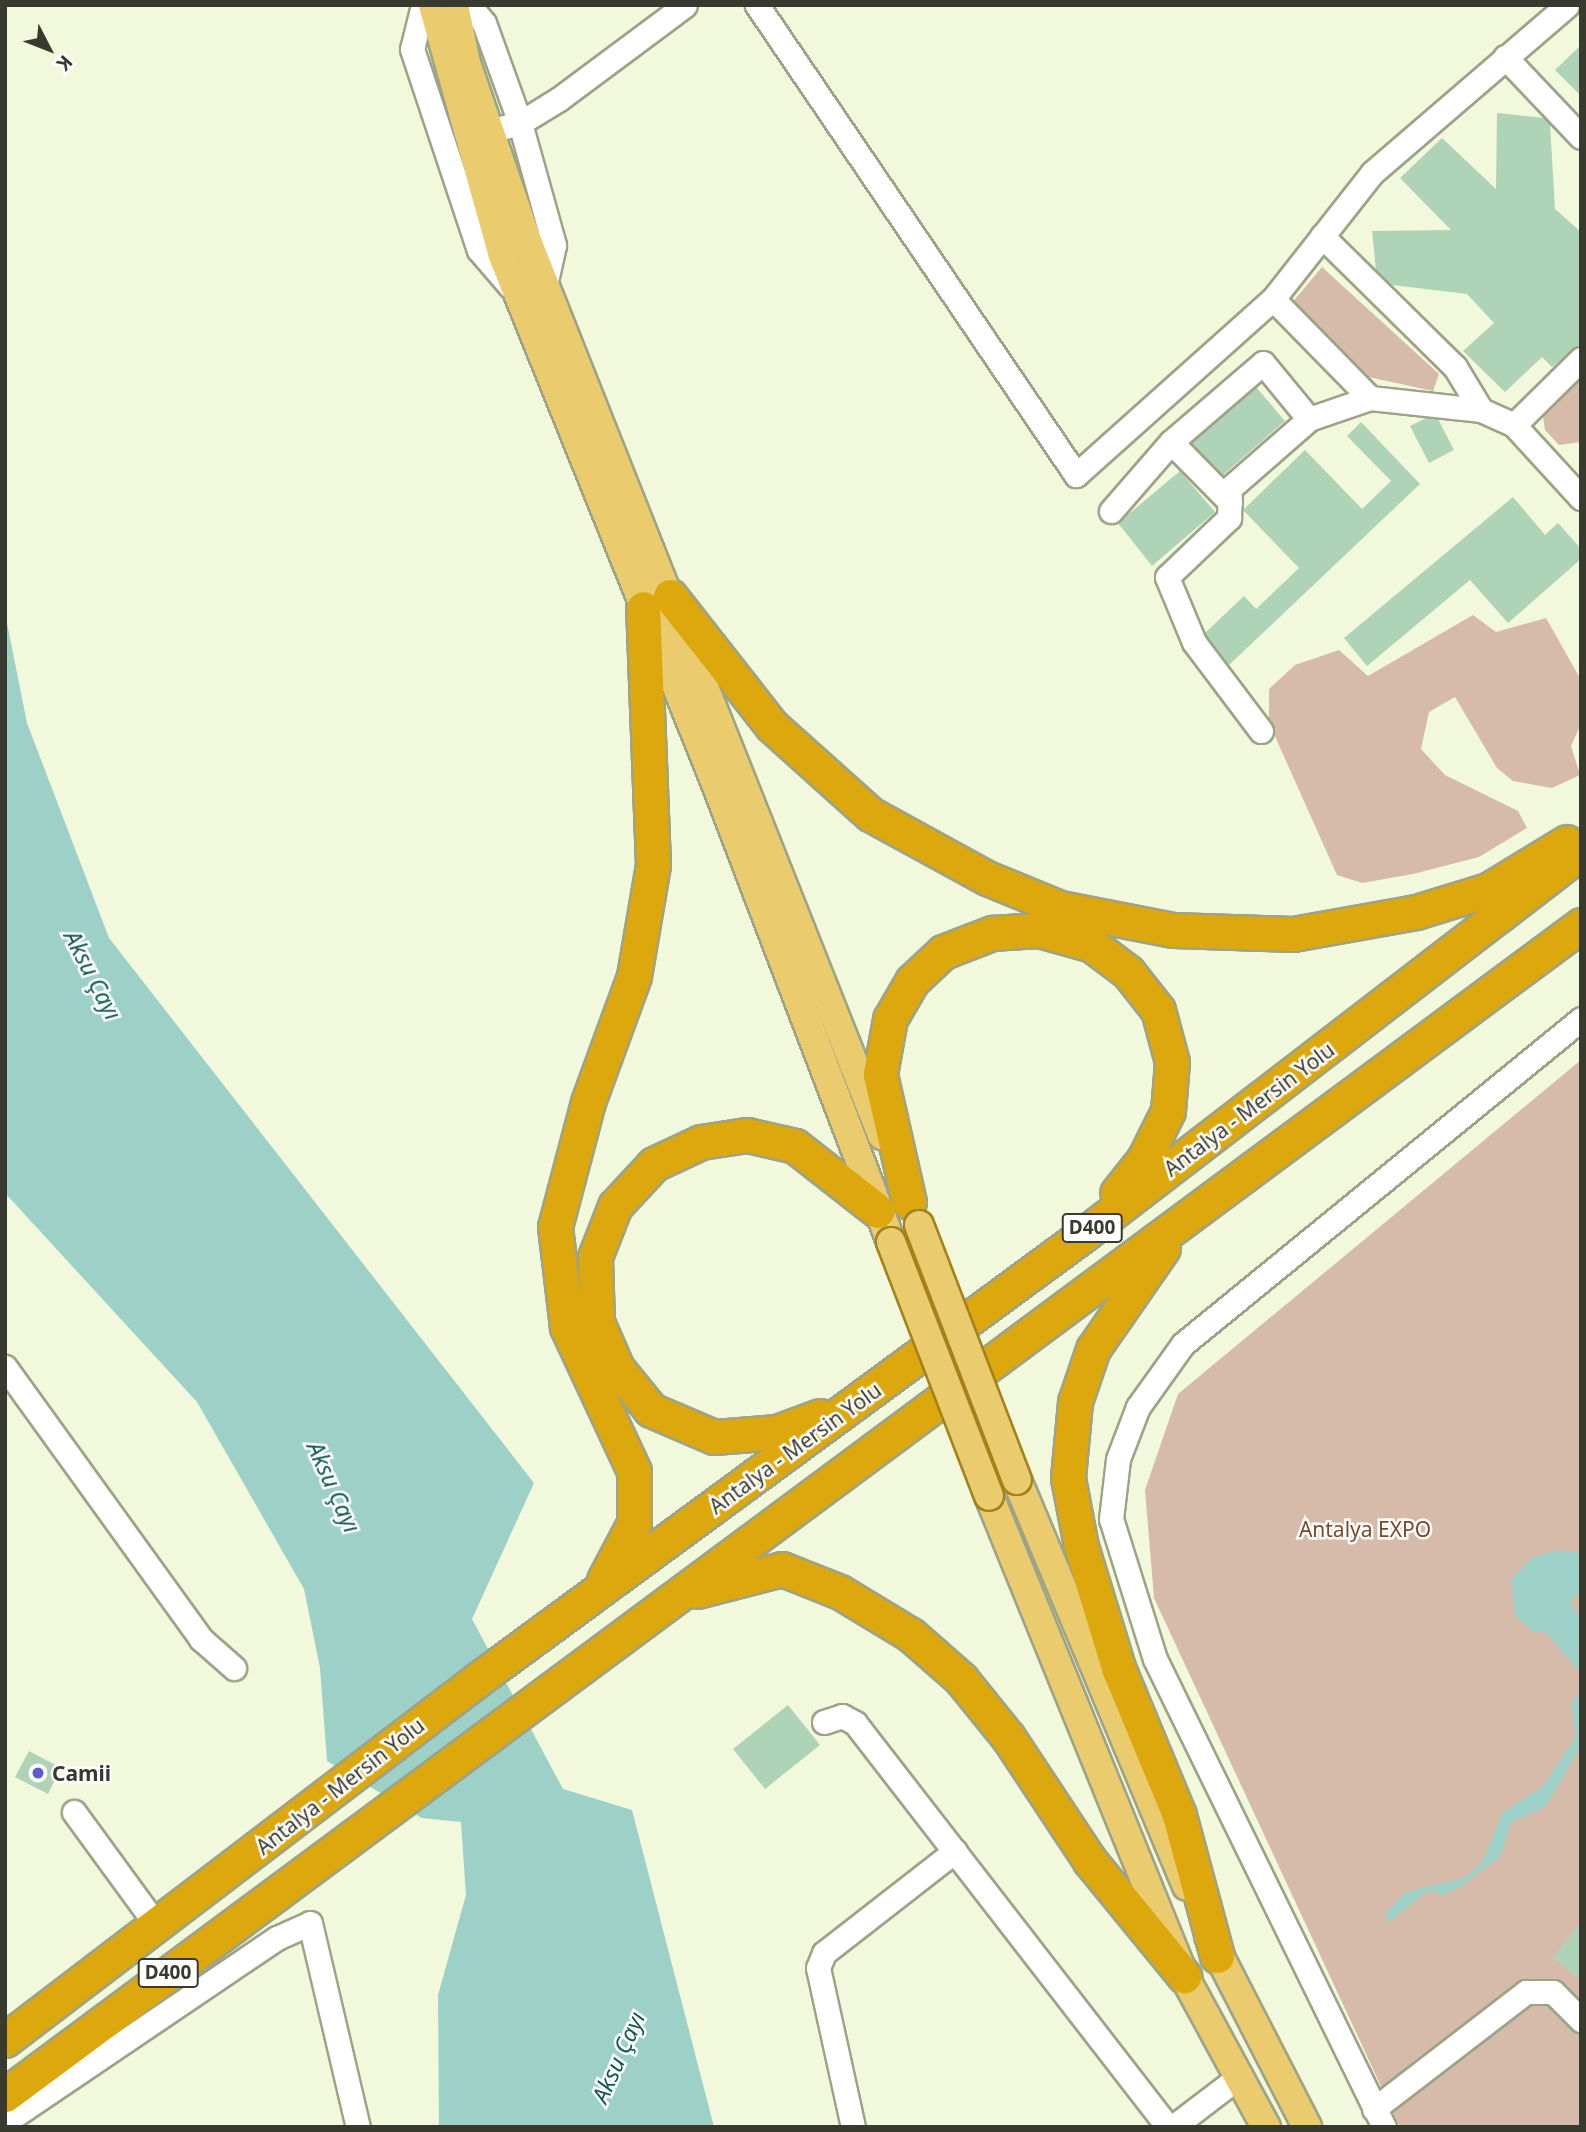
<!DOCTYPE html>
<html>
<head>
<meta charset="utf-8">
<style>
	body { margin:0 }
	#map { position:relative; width:1586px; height:2132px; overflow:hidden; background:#f1f8db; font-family:"Noto Sans",sans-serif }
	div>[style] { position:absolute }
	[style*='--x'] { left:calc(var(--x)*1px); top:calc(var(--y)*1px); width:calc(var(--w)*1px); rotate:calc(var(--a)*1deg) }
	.green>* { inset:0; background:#d6bbaa }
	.water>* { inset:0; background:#9dd1c8 }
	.building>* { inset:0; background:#afd3b6 }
	.roads { filter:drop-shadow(2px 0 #9ca387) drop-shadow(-2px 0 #9ca387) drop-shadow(0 2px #9ca387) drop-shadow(0 -2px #9ca387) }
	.minor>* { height:23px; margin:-11.5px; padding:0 11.5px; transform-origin:11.5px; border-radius:11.5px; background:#fff }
	.major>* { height:28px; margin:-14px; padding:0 14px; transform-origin:14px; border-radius:14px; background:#eacb6e }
	.highway>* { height:33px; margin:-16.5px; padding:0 16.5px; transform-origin:16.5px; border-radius:16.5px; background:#dca80e }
	.bridges { filter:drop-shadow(2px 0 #a3821a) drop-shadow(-2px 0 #a3821a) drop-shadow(0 2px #a3821a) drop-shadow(0 -2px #a3821a) }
	.major-bridge>* { height:28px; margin:-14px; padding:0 14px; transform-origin:14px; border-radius:14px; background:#eacb6e }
	.dots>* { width:19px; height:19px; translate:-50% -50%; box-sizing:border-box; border:4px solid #fff; border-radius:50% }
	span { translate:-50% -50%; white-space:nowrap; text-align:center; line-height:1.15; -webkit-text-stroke:5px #fff; paint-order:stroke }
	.shield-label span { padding:2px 5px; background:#fff; border:2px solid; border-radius:5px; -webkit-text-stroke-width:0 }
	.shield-label { font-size:19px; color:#383a2f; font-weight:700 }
	.street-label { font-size:21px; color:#383a2f }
	.park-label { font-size:21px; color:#7c4926 }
	.poi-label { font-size:21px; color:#383a2f; font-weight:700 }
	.left { translate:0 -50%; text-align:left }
	.water-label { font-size:23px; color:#125951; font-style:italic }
	.frame { position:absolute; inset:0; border:7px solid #383a2f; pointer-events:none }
	.north { position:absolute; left:14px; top:14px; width:70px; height:70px; -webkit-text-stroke:5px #fff; paint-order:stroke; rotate:132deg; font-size:19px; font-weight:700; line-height:28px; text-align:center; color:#383a2f }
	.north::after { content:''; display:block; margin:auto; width:24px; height:32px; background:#383a2f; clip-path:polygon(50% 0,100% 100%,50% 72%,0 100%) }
</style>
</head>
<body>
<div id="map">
	<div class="green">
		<i style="clip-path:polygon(1322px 267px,1439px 374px,1433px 391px,1364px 376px,1291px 304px)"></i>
		<i style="clip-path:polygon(1581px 379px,1581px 442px,1559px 445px,1545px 430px,1543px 416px)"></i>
		<i style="clip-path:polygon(1473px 615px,1496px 632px,1546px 618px,1581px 680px,1581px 724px,1571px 746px,1580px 775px,1552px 788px,1513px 781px,1497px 768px,1455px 697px,1429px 712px,1421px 749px,1445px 775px,1518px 811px,1527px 828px,1479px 857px,1413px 874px,1362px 883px,1337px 875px,1269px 723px,1269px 689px,1295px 665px,1339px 650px,1368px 676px)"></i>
		<i style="clip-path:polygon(1581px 1060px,1581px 2127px,1400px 2127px,1154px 1598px,1145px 1490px,1178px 1394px)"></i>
	</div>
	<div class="water">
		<i style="clip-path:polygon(5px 613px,27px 723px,109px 938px,534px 1483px,472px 1619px,563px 1789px,632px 1810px,714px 2127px,439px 2127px,438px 1995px,466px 1895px,461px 1822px,422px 1818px,327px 1761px,320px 1668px,304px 1589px,197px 1402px,5px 1193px)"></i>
		<i style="clip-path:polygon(1559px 1550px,1581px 1553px,1581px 1590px,1570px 1602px,1581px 1619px,1581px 1674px,1547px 1633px,1533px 1632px,1515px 1615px,1511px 1580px,1533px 1557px)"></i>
		<i style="clip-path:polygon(1581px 1691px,1581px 1747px,1545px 1807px,1511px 1822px,1500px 1857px,1460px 1887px,1443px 1895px,1428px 1891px,1388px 1923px,1386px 1913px,1405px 1892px,1464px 1878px,1482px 1863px,1503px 1812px,1542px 1787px,1576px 1737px,1571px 1703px)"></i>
	</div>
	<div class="building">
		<i style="clip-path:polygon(1581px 45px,1581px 96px,1555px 70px)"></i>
		<i style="clip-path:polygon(1497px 113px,1544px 118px,1550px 124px,1555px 209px,1581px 232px,1581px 345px,1552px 367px,1542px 357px,1505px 392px,1463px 351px,1494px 323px,1467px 294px,1392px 285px,1376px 270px,1372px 231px,1451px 230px,1400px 178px,1442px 138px,1496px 189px)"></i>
		<i style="clip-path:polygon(1256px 387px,1285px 421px,1223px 475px,1191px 443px)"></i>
		<i style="clip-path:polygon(1426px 418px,1438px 419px,1454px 450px,1429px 463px,1410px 426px)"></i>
		<i style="clip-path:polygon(1361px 422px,1420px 484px,1229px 665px,1205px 633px,1244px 596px,1256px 609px,1299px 568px,1243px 510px,1305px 450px,1362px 509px,1391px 481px,1347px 436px)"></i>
		<i style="clip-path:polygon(1180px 471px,1215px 512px,1152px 566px,1118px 523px)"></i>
		<i style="clip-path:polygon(1513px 497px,1545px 535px,1558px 523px,1581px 549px,1581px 559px,1508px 623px,1470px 580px,1367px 666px,1344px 638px)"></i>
		<i style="clip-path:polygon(788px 1705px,820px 1745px,765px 1789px,733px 1749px)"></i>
		<i style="clip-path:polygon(29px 1751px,61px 1768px,48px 1794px,15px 1777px)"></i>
		<i style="clip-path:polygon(1581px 1922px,1581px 1980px,1553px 1958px)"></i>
	</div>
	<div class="roads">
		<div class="minor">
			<i style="--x:423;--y:5;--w:45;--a:104"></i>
			<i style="--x:412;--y:49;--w:212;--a:71.6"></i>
			<i style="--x:479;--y:250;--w:48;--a:49.3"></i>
			<i style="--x:469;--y:5;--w:23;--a:50"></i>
			<i style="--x:484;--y:23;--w:106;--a:70.2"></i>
			<i style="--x:520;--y:123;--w:127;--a:74.4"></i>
			<i style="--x:554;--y:245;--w:42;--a:102.4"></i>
			<i style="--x:757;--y:5;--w:568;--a:55.83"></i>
			<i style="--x:1076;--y:475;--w:264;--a:-41.8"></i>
			<i style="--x:1273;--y:299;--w:160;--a:-51.8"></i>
			<i style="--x:1372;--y:173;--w:257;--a:-40.7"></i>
			<i style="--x:1505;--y:57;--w:110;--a:46.5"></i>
			<i style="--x:474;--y:135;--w:48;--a:-14.6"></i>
			<i style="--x:520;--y:123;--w:46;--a:-31.6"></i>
			<i style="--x:559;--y:99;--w:157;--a:-36.7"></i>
			<i style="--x:1322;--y:236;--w:187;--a:44.6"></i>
			<i style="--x:1455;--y:367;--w:50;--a:58.8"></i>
			<i style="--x:1273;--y:299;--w:139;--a:45.6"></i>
			<i style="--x:1370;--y:398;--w:112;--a:6.2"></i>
			<i style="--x:1481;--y:410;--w:36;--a:24"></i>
			<i style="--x:1514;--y:425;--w:99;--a:47.5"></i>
			<i style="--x:1514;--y:425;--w:94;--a:-44.6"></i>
			<i style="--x:1230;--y:502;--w:84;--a:-134.5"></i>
			<i style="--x:1171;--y:442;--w:121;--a:-40.7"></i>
			<i style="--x:1263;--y:363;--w:72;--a:50.6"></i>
			<i style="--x:1111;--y:511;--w:91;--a:-49"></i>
			<i style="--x:1261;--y:731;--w:111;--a:-127"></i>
			<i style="--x:1194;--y:642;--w:70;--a:-112.6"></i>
			<i style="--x:1167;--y:577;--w:86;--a:-43.6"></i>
			<i style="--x:1229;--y:518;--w:30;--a:-88"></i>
			<i style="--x:1230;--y:488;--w:105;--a:-41.1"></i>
			<i style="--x:1309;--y:419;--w:65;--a:-19"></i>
			<i style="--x:5;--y:1367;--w:335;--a:54.2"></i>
			<i style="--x:201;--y:1639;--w:44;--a:41.3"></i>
			<i style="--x:824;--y:1722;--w:19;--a:-18"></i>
			<i style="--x:842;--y:1716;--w:15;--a:28"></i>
			<i style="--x:855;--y:1723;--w:511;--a:52.23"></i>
			<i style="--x:74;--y:1812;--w:141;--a:53.9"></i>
			<i style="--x:1374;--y:2109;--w:192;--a:-37.6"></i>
			<i style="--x:1526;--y:1992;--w:27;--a:0"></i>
			<i style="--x:1553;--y:1992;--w:40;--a:45"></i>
			<i style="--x:5;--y:2122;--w:328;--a:-34.1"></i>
			<i style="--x:277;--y:1938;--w:36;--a:-24"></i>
			<i style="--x:310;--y:1923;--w:210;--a:76.8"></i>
			<i style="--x:853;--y:2127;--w:163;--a:-102.4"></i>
			<i style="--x:818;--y:1968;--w:16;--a:-68"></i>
			<i style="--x:824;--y:1953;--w:166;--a:-37.9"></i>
			<i style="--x:1173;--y:2127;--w:81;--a:-37.4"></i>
			<i style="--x:1384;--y:2127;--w:521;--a:-116.07"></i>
			<i style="--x:1155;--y:1659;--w:147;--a:-107.4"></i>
			<i style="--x:1111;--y:1519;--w:60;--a:-83.3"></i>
			<i style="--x:1118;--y:1459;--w:56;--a:-69"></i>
			<i style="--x:1138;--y:1407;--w:77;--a:-54.5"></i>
			<i style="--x:1183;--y:1344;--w:514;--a:-39.23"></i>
		</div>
		<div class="major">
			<i style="--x:433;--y:5;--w:261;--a:74.4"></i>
			<i style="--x:503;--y:256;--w:566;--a:68.01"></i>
			<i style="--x:715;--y:781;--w:493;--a:69.1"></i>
			<i style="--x:454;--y:5;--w:59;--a:78.3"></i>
			<i style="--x:466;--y:63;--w:188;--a:71.1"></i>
			<i style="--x:527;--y:241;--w:962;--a:68.34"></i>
			<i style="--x:1017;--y:1480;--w:440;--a:67.3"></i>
			<i style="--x:989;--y:1496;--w:518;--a:67.89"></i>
			<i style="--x:1184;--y:1976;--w:172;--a:61.5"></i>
			<i style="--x:1209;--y:1936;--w:215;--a:62.8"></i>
		</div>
		<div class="highway">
			<i style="--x:670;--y:596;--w:165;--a:51.9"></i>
			<i style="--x:772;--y:726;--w:132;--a:41.9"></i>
			<i style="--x:870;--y:814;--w:133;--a:28.7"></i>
			<i style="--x:987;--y:878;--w:79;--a:22.3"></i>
			<i style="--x:1060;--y:908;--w:115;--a:11"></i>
			<i style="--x:1173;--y:930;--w:120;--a:1.9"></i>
			<i style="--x:1293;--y:934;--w:125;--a:-10.1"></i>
			<i style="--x:1416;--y:912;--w:75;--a:-17"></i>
			<i style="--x:1488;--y:890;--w:92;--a:-31.3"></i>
			<i style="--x:909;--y:1202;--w:131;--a:-102.8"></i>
			<i style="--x:880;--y:1074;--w:56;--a:-79.7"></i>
			<i style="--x:890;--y:1019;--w:44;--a:-59.9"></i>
			<i style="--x:912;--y:981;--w:42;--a:-43.1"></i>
			<i style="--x:943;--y:952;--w:53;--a:-21.2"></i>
			<i style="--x:992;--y:933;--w:47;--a:-3.7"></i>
			<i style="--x:1039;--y:930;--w:55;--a:15.8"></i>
			<i style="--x:1092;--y:945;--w:45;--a:36.9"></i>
			<i style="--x:1128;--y:972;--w:48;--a:51.7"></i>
			<i style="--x:1158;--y:1010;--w:54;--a:74.9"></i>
			<i style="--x:1172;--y:1062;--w:49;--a:94.7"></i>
			<i style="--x:1168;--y:1111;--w:54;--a:116.6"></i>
			<i style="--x:1144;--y:1159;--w:43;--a:128.5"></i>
			<i style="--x:1163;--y:1248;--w:123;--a:124.7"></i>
			<i style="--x:1093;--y:1349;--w:56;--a:108.8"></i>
			<i style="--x:1075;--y:1402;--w:76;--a:95.3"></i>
			<i style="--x:1068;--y:1478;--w:69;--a:79.2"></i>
			<i style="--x:1081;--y:1546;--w:130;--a:73"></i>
			<i style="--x:1119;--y:1670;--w:157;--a:67.5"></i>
			<i style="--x:1179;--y:1815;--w:146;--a:74.9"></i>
			<i style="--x:820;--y:1416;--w:46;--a:159.6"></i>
			<i style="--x:777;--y:1432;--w:63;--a:175.5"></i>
			<i style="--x:714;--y:1437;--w:69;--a:-156.8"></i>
			<i style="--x:651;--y:1410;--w:54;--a:-129"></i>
			<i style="--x:617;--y:1368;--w:50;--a:-113.5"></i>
			<i style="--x:597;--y:1322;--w:65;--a:-91.8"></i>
			<i style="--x:595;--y:1257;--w:55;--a:-68.6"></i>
			<i style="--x:615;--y:1206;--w:57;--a:-47.1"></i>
			<i style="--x:654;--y:1164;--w:52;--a:-25.1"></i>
			<i style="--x:701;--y:1142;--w:47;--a:-8.7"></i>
			<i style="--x:747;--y:1135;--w:49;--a:12.9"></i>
			<i style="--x:795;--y:1146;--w:105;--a:38.1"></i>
			<i style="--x:604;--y:1580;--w:64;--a:-62.2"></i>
			<i style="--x:634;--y:1523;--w:52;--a:-90"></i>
			<i style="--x:634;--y:1471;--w:159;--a:-115"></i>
			<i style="--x:567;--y:1327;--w:101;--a:-96.8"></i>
			<i style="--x:555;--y:1227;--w:129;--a:-75.2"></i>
			<i style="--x:588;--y:1102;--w:134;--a:-69.9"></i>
			<i style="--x:634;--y:976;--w:113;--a:-80.3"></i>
			<i style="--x:653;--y:865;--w:257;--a:-92.2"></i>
			<i style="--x:697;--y:1591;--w:88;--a:-14.5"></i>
			<i style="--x:782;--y:1569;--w:62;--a:21.6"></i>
			<i style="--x:840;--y:1592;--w:83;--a:31.2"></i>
			<i style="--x:911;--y:1635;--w:67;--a:41.3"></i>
			<i style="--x:961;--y:1679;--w:75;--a:51"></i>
			<i style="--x:1008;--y:1737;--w:149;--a:56.5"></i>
			<i style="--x:1090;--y:1861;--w:149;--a:50.7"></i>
			<i style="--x:5;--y:2040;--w:594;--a:-37.33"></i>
			<i style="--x:477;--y:1680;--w:757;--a:-36.29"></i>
			<i style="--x:1087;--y:1232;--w:623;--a:-37.57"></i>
			<i style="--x:5;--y:2095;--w:1963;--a:-36.59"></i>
		</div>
	</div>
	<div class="bridges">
		<div class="major-bridge">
			<i style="--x:919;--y:1225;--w:273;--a:69"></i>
			<i style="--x:891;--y:1242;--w:272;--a:68.9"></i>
		</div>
	</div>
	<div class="dots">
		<i style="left:38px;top:1773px;background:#5f5ad2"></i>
	</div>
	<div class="shield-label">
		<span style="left:1092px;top:1228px">D400</span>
		<span style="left:168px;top:1973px">D400</span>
	</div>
	<div class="street-label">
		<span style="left:1249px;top:1109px;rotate:-37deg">Antalya - Mersin Yolu</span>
		<span style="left:795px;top:1448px;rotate:-36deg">Antalya - Mersin Yolu</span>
		<span style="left:340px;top:1786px;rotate:-38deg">Antalya - Mersin Yolu</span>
	</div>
	<div class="park-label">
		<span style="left:1365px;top:1529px">Antalya EXPO</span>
	</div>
	<div class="poi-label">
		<span class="left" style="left:52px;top:1773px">Camii</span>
	</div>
	<div class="water-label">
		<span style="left:93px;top:975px;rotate:63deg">Aksu Çayı</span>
		<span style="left:334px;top:1487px;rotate:66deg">Aksu Çayı</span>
		<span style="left:618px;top:2057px;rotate:-66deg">Aksu Çayı</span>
	</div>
	<div class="frame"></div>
	<div class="north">K</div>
</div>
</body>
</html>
